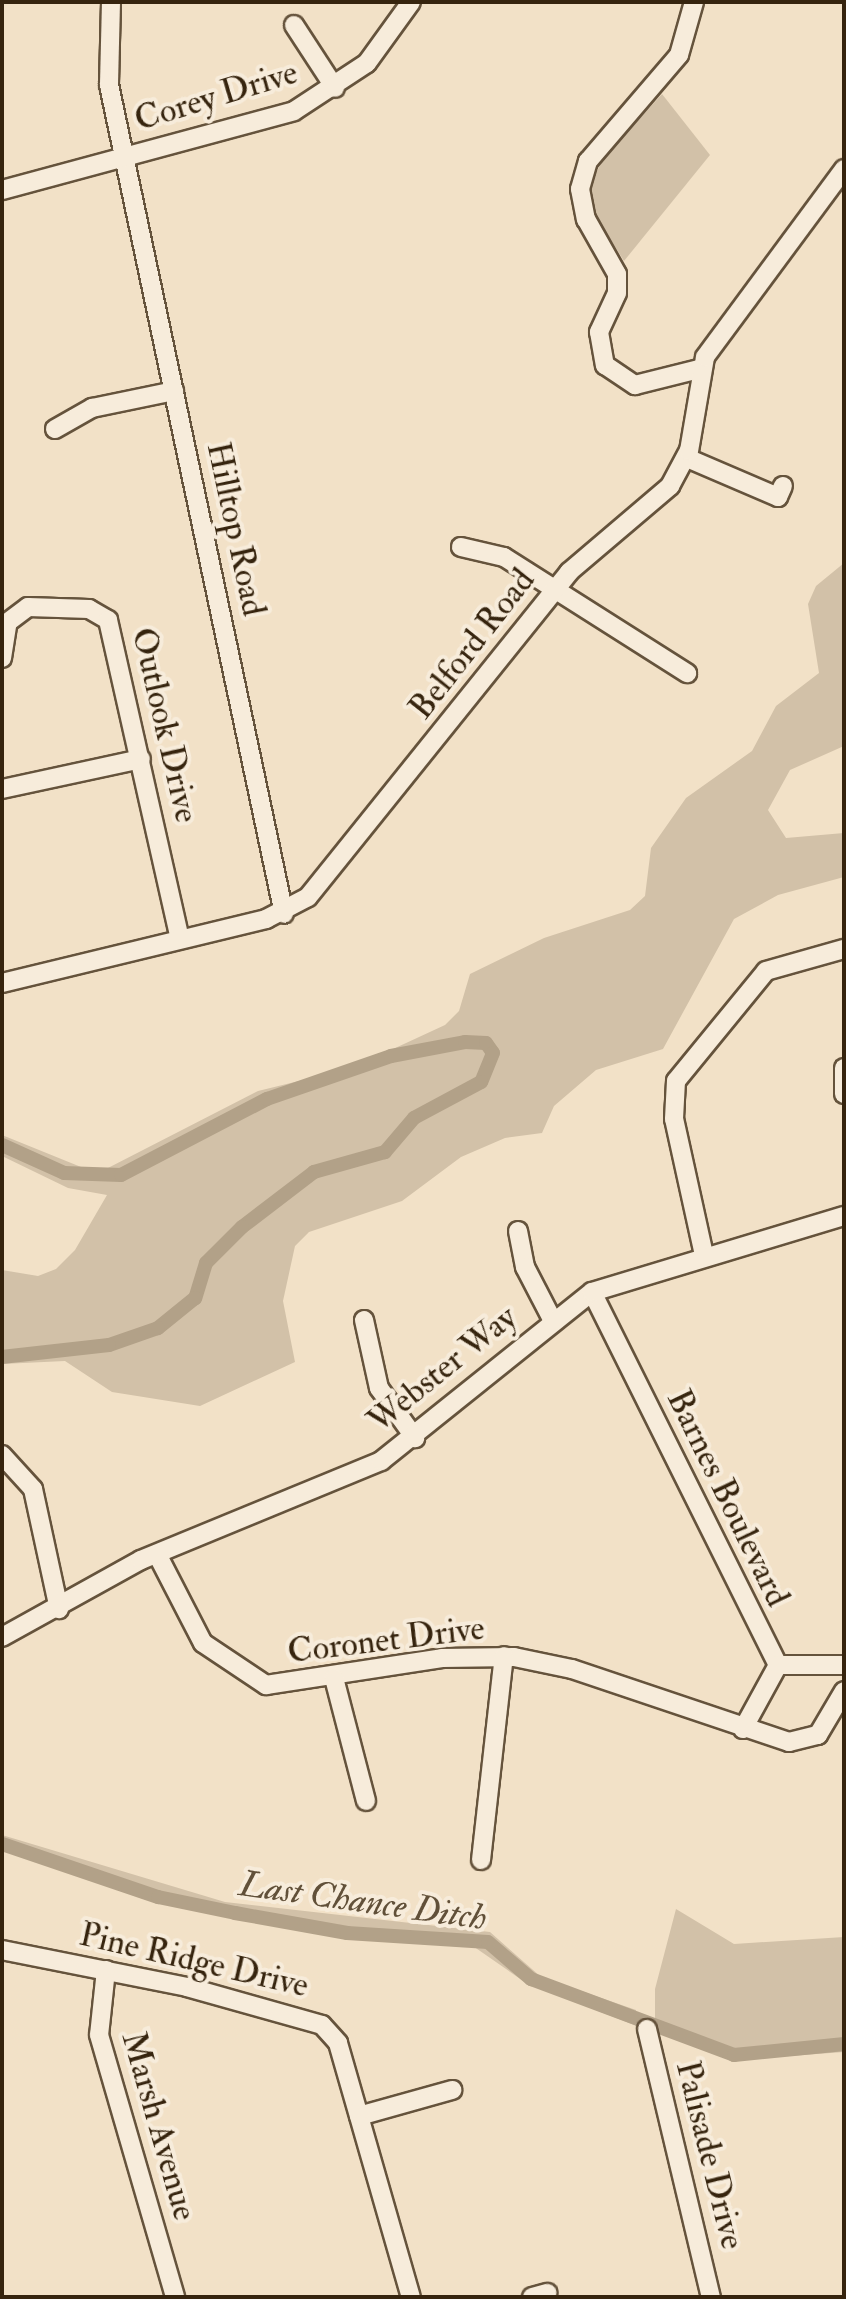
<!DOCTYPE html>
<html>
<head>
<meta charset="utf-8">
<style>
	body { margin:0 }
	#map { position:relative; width:846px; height:2299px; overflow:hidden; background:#f2e1c7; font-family:"IM FELL Double Pica",serif }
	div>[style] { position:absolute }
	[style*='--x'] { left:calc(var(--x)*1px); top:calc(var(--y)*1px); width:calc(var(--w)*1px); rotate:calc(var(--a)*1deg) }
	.green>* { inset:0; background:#d2c1a8 }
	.canal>* { height:14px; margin:-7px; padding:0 7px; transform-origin:7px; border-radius:7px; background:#b2a188 }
	.roads { filter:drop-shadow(2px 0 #65533c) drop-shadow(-2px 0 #65533c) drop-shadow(0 2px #65533c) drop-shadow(0 -2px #65533c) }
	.minor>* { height:18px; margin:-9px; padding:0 9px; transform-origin:9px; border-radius:9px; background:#f7ecdb }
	span { translate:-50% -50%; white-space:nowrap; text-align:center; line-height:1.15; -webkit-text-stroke:8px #f7ecdb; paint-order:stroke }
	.street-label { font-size:34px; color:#36240e }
	.water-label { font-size:36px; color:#615039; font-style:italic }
	.frame { position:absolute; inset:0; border:4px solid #36240e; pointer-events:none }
</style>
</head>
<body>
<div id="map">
	<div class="green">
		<i style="clip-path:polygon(662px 94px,710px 155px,624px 261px,594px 213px,590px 184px,604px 158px)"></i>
		<i style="clip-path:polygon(844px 563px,844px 746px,790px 770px,768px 810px,786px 838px,844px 833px,844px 877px,778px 895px,734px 919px,663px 1049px,596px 1070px,554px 1106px,542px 1133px,505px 1138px,461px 1157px,402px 1201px,309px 1232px,295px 1246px,283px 1301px,295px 1362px,200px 1406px,112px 1392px,65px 1361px,2px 1364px,2px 1270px,38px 1276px,56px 1269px,75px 1250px,107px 1195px,68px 1188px,2px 1156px,2px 1135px,81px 1167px,106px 1169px,258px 1091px,352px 1068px,445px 1025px,459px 1011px,470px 974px,544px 938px,630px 910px,645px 896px,651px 848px,686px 798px,752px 751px,776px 706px,819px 673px,808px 604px,816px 586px)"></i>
		<i style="clip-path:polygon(2px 1835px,225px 1902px,490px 1932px,541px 1977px,636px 2010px,637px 2026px,526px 1983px,470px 1944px,269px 1923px,2px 1851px)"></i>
		<i style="clip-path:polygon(676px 1909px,734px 1944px,844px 1937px,844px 2052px,735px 2060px,655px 2029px,655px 1989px)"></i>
	</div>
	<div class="canal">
		<i style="--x:2;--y:1145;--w:68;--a:24.3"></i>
		<i style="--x:64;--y:1173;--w:57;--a:2"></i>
		<i style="--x:121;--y:1175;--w:165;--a:-27.5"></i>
		<i style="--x:267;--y:1099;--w:131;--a:-19.1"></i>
		<i style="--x:391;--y:1056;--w:75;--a:-10.7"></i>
		<i style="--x:465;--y:1042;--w:21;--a:3"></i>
		<i style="--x:486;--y:1043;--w:12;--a:55"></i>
		<i style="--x:493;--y:1053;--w:31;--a:112"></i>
		<i style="--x:481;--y:1082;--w:76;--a:151.8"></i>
		<i style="--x:414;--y:1118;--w:45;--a:130.5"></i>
		<i style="--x:385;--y:1152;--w:74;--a:164.3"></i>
		<i style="--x:314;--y:1172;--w:91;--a:142.6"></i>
		<i style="--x:242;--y:1227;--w:51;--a:135"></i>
		<i style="--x:206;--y:1263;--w:37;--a:107"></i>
		<i style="--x:195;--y:1298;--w:48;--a:141"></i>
		<i style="--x:158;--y:1328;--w:52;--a:160.9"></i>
		<i style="--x:109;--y:1345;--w:108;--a:173.6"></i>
		<i style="--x:2;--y:1844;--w:165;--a:18.8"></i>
		<i style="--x:158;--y:1897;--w:79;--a:11.7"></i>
		<i style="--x:235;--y:1913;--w:114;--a:10.1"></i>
		<i style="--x:347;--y:1933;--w:141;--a:3.7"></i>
		<i style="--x:488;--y:1942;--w:57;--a:40.7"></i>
		<i style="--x:531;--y:1979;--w:217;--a:20.5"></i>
		<i style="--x:734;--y:2055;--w:111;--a:-5.7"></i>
	</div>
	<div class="roads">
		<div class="minor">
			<i style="--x:111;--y:2;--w:83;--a:91.4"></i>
			<i style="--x:109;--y:85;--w:847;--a:78.08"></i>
			<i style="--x:694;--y:2;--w:55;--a:105.8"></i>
			<i style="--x:679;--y:55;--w:140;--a:130.6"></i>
			<i style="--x:588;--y:161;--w:29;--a:106"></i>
			<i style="--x:580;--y:189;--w:31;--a:79"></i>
			<i style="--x:586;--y:219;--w:63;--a:60.6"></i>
			<i style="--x:617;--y:274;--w:19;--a:90"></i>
			<i style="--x:617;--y:293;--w:43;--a:114.8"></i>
			<i style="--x:599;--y:332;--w:34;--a:80"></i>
			<i style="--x:605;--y:365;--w:36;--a:34"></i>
			<i style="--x:635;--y:385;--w:66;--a:-14"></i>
			<i style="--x:294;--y:25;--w:75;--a:56.9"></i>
			<i style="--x:2;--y:190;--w:302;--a:-15.1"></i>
			<i style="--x:294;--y:111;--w:87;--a:-33.3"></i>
			<i style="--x:367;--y:63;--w:75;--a:-54.2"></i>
			<i style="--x:55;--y:429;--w:43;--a:-29.6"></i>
			<i style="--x:92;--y:408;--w:84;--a:-11.7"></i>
			<i style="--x:687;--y:458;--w:99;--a:23.2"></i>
			<i style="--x:778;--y:497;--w:12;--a:-66"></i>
			<i style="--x:461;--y:547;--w:44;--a:13.1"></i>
			<i style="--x:504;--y:557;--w:217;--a:32.4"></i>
			<i style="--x:2;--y:658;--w:36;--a:-81"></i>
			<i style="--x:8;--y:622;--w:25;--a:-37"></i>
			<i style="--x:28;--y:607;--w:61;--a:1.9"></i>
			<i style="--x:89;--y:609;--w:22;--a:30"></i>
			<i style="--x:108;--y:620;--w:327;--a:77.3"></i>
			<i style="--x:2;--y:789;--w:142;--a:-12.2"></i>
			<i style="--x:2;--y:983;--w:272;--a:-13.6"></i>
			<i style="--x:266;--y:919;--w:47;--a:-27.6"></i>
			<i style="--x:308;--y:897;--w:417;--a:-51.2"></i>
			<i style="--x:569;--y:572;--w:133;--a:-40.4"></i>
			<i style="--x:670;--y:486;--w:40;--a:-62"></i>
			<i style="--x:689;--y:451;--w:95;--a:-80.3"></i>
			<i style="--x:705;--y:357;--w:234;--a:-53.5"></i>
			<i style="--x:844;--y:1068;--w:26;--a:90"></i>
			<i style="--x:518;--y:1231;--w:37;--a:79"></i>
			<i style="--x:525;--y:1267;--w:61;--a:62.6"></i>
			<i style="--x:704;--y:1255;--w:139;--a:-102.4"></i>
			<i style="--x:674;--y:1119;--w:38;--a:-87"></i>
			<i style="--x:676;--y:1081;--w:142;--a:-50.7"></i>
			<i style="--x:766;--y:971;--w:81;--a:-15.8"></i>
			<i style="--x:592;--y:1292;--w:417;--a:63.5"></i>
			<i style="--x:778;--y:1665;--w:73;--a:118.7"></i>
			<i style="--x:364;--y:1320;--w:70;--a:77.6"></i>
			<i style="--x:379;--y:1388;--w:62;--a:54.2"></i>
			<i style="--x:2;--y:1455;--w:46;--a:47.6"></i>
			<i style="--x:33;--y:1489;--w:123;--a:77.8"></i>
			<i style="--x:157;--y:1554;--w:100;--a:62.7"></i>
			<i style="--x:203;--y:1643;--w:76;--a:33.7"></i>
			<i style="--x:266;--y:1685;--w:178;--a:-8.7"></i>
			<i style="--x:442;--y:1658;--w:72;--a:-0.8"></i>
			<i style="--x:514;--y:1657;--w:59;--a:11.7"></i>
			<i style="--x:572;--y:1669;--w:229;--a:18.6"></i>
			<i style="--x:789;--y:1742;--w:30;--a:-14"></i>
			<i style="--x:818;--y:1735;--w:51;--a:-59.4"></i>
			<i style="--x:2;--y:1637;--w:159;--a:-29"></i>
			<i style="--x:141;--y:1560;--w:260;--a:-22.4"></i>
			<i style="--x:381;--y:1461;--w:270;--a:-38.7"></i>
			<i style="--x:592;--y:1292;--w:263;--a:-16.8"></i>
			<i style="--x:778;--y:1665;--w:66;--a:0"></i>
			<i style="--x:334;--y:1678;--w:127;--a:75.4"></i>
			<i style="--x:481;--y:1860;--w:205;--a:-83.6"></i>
			<i style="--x:2;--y:1950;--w:189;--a:11.3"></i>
			<i style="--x:187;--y:1987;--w:140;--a:15.7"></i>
			<i style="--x:322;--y:2025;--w:24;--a:48"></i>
			<i style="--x:338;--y:2043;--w:264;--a:74"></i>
			<i style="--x:106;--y:1970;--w:65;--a:96.1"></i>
			<i style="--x:99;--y:2035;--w:273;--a:73.8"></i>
			<i style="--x:647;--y:2029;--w:276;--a:76.6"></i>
			<i style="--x:359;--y:2116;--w:97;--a:-15.6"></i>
			<i style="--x:532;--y:2297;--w:16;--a:-15"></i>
		</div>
	</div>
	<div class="street-label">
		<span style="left:216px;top:96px;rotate:-17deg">Corey Drive</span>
		<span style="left:236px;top:529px;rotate:78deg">Hilltop Road</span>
		<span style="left:472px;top:644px;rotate:-52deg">Belford Road</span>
		<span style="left:165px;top:725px;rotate:77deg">Outlook Drive</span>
		<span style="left:442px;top:1369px;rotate:-39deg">Webster Way</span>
		<span style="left:728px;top:1498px;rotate:64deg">Barnes Boulevard</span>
		<span style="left:386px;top:1640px;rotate:-7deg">Coronet Drive</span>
		<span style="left:194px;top:1960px;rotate:13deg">Pine Ridge Drive</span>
		<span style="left:159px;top:2126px;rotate:74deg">Marsh Avenue</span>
		<span style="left:710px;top:2155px;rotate:76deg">Palisade Drive</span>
	</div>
	<div class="water-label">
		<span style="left:363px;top:1901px;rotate:8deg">Last Chance Ditch</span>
	</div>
	<div class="frame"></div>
</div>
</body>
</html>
